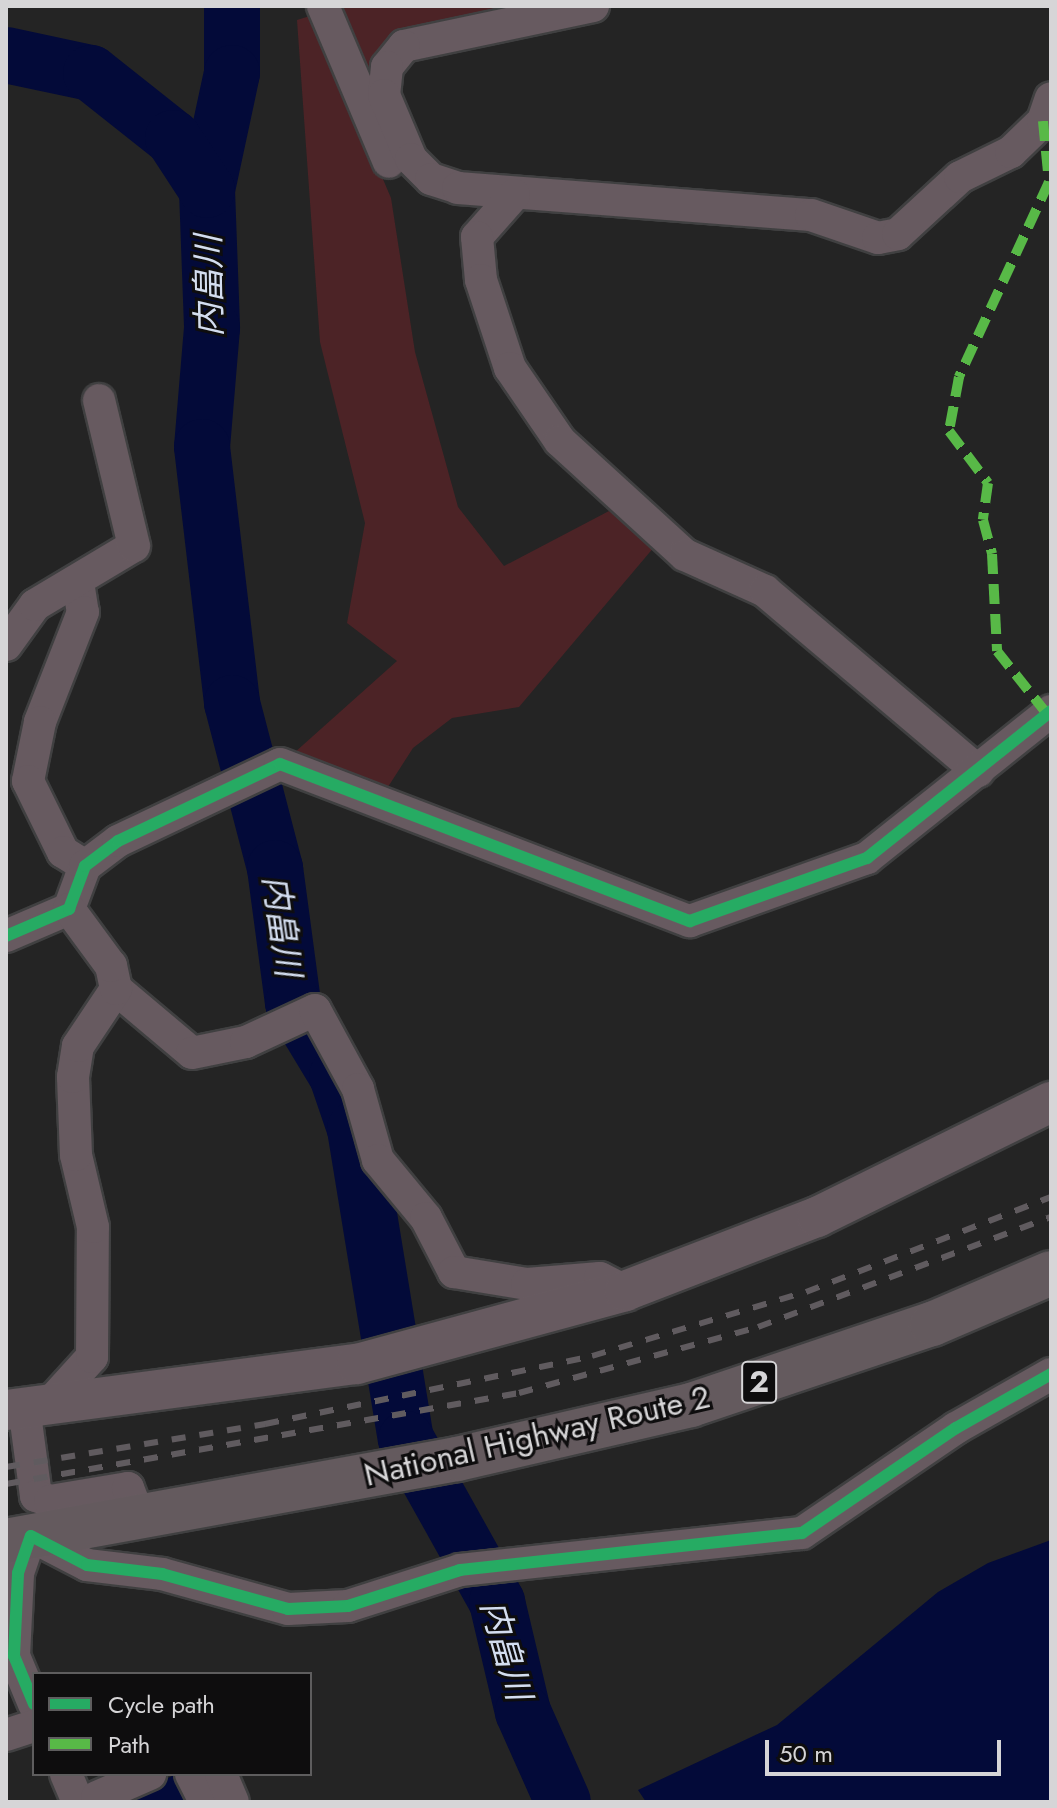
<!DOCTYPE html>
<html>
<head>
<meta charset="utf-8">
<style>
	body { margin:0 }
	#map { position:relative; width:1057px; height:1808px; overflow:hidden; background:#242424; font-family:Jost,"Noto Sans JP",sans-serif }
	div>[style] { position:absolute }
	[style*='--x'] { left:calc(var(--x)*1px); top:calc(var(--y)*1px); width:calc(var(--w)*1px); rotate:calc(var(--a)*1deg) }
	.green>* { inset:0; background:#4c2326 }
	.water>* { inset:0; background:#030a39 }
	.river>* { height:56px; margin:-28px; padding:0 28px; transform-origin:28px; border-radius:28px; background:#030a39 }
	.roads { filter:drop-shadow(2px 0 #404041) drop-shadow(-2px 0 #404041) drop-shadow(0 2px #404041) drop-shadow(0 -2px #404041) }
	.minor>* { height:32px; margin:-16px; padding:0 16px; transform-origin:16px; border-radius:16px; background:#675a60 }
	.tertiary>* { height:40px; margin:-20px; padding:0 20px; transform-origin:20px; border-radius:20px; background:#675a60 }
	.trunk>* { height:44px; margin:-22px; padding:0 22px; transform-origin:22px; border-radius:22px; background:#645a5e }
	.rail>* { height:6px; margin-top:-3px; transform-origin:0; background:repeating-linear-gradient(90deg,#605b5f 0 14px,transparent 0 28px) }
	.quiet>* { height:10px; margin-top:-5px; transform-origin:0; background:repeating-linear-gradient(90deg,#58b947 0 20px,transparent 0 30px) }
	.cycleway>* { height:12px; margin:-6px; padding:0 6px; transform-origin:6px; border-radius:6px; background:#26ab63 }
	span { translate:-50% -50%; white-space:nowrap; text-align:center; line-height:1.15; -webkit-text-stroke:6px #0e0d0e; paint-order:stroke }
	.shield-label span { padding:2px 6px; background:#0e0d0e; border:2px solid; border-radius:6px; -webkit-text-stroke-width:0 }
	.shield-label { font-size:30px; color:#d6d5d7; font-weight:700 }
	.street-label { font-size:32px; color:#d6d5d7 }
	.water-label { font-size:34px; color:#d3ddef; font-style:italic }
	.frame { position:absolute; inset:0; border:8px solid #d6d5d7; pointer-events:none }
	.legend { position:absolute; left:32px; top:1672px; width:280px; height:104px; box-sizing:border-box; background:#0e0d0e; border:2px solid #5e5d5e; margin:0; padding:10px 14px; list-style:none; font-size:24px; color:#d6d5d7 }
	.legend li { display:flex; align-items:center; gap:16px; height:40px }
	.legend b { width:40px; border:2px solid #5e5d5e }
	.scale { position:absolute; left:765px; top:1740px; width:236px; height:36px; box-sizing:border-box; border:4px solid #d6d5d7; border-top:0; padding-left:10px; font-size:24px; line-height:28px; white-space:nowrap; color:#d6d5d7; -webkit-text-stroke:6px #0e0d0e; paint-order:stroke }
</style>
</head>
<body>
<div id="map">
	<div class="green">
		<i style="clip-path:polygon(333px 6px,522px 6px,408px 28px,362px 86px)"></i>
		<i style="clip-path:polygon(313px 15px,391px 198px,415px 352px,458px 507px,504px 566px,609px 511px,655px 546px,519px 707px,452px 718px,413px 748px,386px 790px,294px 753px,397px 661px,347px 623px,365px 523px,320px 342px,297px 20px)"></i>
	</div>
	<div class="water">
		<i style="clip-path:polygon(1051px 1540px,1051px 1802px,646px 1802px,638px 1790px,777px 1725px,938px 1592px,988px 1563px)"></i>
		<i style="clip-path:polygon(176px 1774px,209px 1802px,119px 1802px)"></i>
	</div>
	<div class="river">
		<i style="--x:232;--y:6;--w:67;--a:90"></i>
		<i style="--x:232;--y:73;--w:120;--a:102.1"></i>
		<i style="--x:207;--y:190;--w:138;--a:87.9"></i>
		<i style="--x:212;--y:328;--w:119;--a:94.8"></i>
		<i style="--x:202;--y:447;--w:258;--a:83.3"></i>
		<i style="--x:232;--y:703;--w:171;--a:75.4"></i>
		<i style="--x:275;--y:868;--w:136;--a:82.4"></i>
		<i style="--x:293;--y:1003;--w:85;--a:58.9"></i>
		<i style="--x:337;--y:1076;--w:56;--a:71.2"></i>
		<i style="--x:355;--y:1129;--w:314;--a:80.7"></i>
		<i style="--x:406;--y:1439;--w:187;--a:60.8"></i>
		<i style="--x:497;--y:1602;--w:113;--a:76.7"></i>
		<i style="--x:523;--y:1712;--w:98;--a:66"></i>
		<i style="--x:6;--y:55;--w:87;--a:12"></i>
		<i style="--x:91;--y:73;--w:105;--a:38.4"></i>
		<i style="--x:173;--y:138;--w:62;--a:56.8"></i>
	</div>
	<div class="roads">
		<div class="minor">
			<i style="--x:323;--y:6;--w:169;--a:67.1"></i>
			<i style="--x:593;--y:6;--w:193;--a:168.1"></i>
			<i style="--x:404;--y:46;--w:27;--a:129"></i>
			<i style="--x:387;--y:67;--w:28;--a:96"></i>
			<i style="--x:384;--y:95;--w:69;--a:67.1"></i>
			<i style="--x:411;--y:159;--w:28;--a:45"></i>
			<i style="--x:431;--y:179;--w:28;--a:18"></i>
			<i style="--x:458;--y:188;--w:354;--a:4.4"></i>
			<i style="--x:811;--y:215;--w:71;--a:18.9"></i>
			<i style="--x:878;--y:238;--w:20;--a:-11"></i>
			<i style="--x:898;--y:234;--w:84;--a:-42.6"></i>
			<i style="--x:960;--y:177;--w:57;--a:-26.1"></i>
			<i style="--x:1011;--y:152;--w:45;--a:-44.1"></i>
			<i style="--x:1043;--y:121;--w:24;--a:-71"></i>
			<i style="--x:514;--y:195;--w:56;--a:131.4"></i>
			<i style="--x:477;--y:237;--w:43;--a:84.7"></i>
			<i style="--x:481;--y:280;--w:93;--a:71.8"></i>
			<i style="--x:510;--y:368;--w:88;--a:55.6"></i>
			<i style="--x:560;--y:441;--w:169;--a:42.4"></i>
			<i style="--x:685;--y:555;--w:88;--a:24.2"></i>
			<i style="--x:765;--y:591;--w:279;--a:40.2"></i>
			<i style="--x:78;--y:582;--w:30;--a:81"></i>
			<i style="--x:83;--y:612;--w:118;--a:111.4"></i>
			<i style="--x:40;--y:722;--w:60;--a:101.5"></i>
			<i style="--x:28;--y:781;--w:79;--a:63.8"></i>
			<i style="--x:63;--y:852;--w:26;--a:32"></i>
			<i style="--x:6;--y:645;--w:49;--a:-54.1"></i>
			<i style="--x:35;--y:605;--w:115;--a:-30.8"></i>
			<i style="--x:134;--y:546;--w:150;--a:-103.5"></i>
			<i style="--x:6;--y:936;--w:69;--a:-23.2"></i>
			<i style="--x:69;--y:909;--w:46;--a:-69.6"></i>
			<i style="--x:85;--y:866;--w:41;--a:-37.1"></i>
			<i style="--x:118;--y:841;--w:179;--a:-25.4"></i>
			<i style="--x:280;--y:764;--w:439;--a:21"></i>
			<i style="--x:690;--y:921;--w:188;--a:-19.6"></i>
			<i style="--x:867;--y:858;--w:236;--a:-38.6"></i>
			<i style="--x:116;--y:989;--w:99;--a:40.1"></i>
			<i style="--x:192;--y:1053;--w:55;--a:-11.5"></i>
			<i style="--x:246;--y:1042;--w:76;--a:-24.9"></i>
			<i style="--x:315;--y:1010;--w:90;--a:61.4"></i>
			<i style="--x:358;--y:1089;--w:74;--a:74.3"></i>
			<i style="--x:378;--y:1160;--w:75;--a:50.4"></i>
			<i style="--x:426;--y:1218;--w:61;--a:62.6"></i>
			<i style="--x:454;--y:1272;--w:74;--a:9.3"></i>
			<i style="--x:527;--y:1284;--w:73;--a:-4.7"></i>
			<i style="--x:600;--y:1278;--w:28;--a:27"></i>
			<i style="--x:51;--y:1402;--w:61;--a:-47.7"></i>
			<i style="--x:92;--y:1357;--w:130;--a:-89.6"></i>
			<i style="--x:93;--y:1227;--w:74;--a:-103.3"></i>
			<i style="--x:76;--y:1155;--w:78;--a:-92.2"></i>
			<i style="--x:73;--y:1077;--w:31;--a:-81"></i>
			<i style="--x:78;--y:1046;--w:69;--a:-56.3"></i>
			<i style="--x:116;--y:989;--w:24;--a:-102"></i>
			<i style="--x:111;--y:966;--w:71;--a:-126.4"></i>
			<i style="--x:24;--y:1407;--w:90;--a:82.3"></i>
			<i style="--x:36;--y:1496;--w:15;--a:20"></i>
			<i style="--x:50;--y:1501;--w:79;--a:-9.5"></i>
			<i style="--x:128;--y:1488;--w:31;--a:69"></i>
			<i style="--x:34;--y:1704;--w:52;--a:-112.6"></i>
			<i style="--x:14;--y:1656;--w:83;--a:-87.2"></i>
			<i style="--x:18;--y:1573;--w:39;--a:-71"></i>
			<i style="--x:31;--y:1536;--w:63;--a:27.4"></i>
			<i style="--x:87;--y:1565;--w:76;--a:6.8"></i>
			<i style="--x:162;--y:1574;--w:131;--a:15.5"></i>
			<i style="--x:288;--y:1609;--w:60;--a:-2.9"></i>
			<i style="--x:348;--y:1606;--w:118;--a:-17.8"></i>
			<i style="--x:460;--y:1570;--w:344;--a:-6.2"></i>
			<i style="--x:802;--y:1533;--w:186;--a:-34.3"></i>
			<i style="--x:956;--y:1428;--w:109;--a:-29.6"></i>
			<i style="--x:6;--y:1735;--w:29;--a:-18"></i>
			<i style="--x:66;--y:1774;--w:30;--a:67"></i>
			<i style="--x:191;--y:1774;--w:31;--a:63"></i>
			<i style="--x:221;--y:1774;--w:30;--a:67"></i>
			<i style="--x:97;--y:1797;--w:58;--a:-23.5"></i>
		</div>
		<div class="tertiary">
			<i style="--x:6;--y:1410;--w:354;--a:-7.5"></i>
			<i style="--x:357;--y:1364;--w:278;--a:-15.2"></i>
			<i style="--x:625;--y:1291;--w:206;--a:-21.1"></i>
			<i style="--x:817;--y:1217;--w:261;--a:-26.2"></i>
		</div>
		<div class="trunk">
			<i style="--x:6;--y:1541;--w:458;--a:-10.3"></i>
			<i style="--x:457;--y:1459;--w:240;--a:-13"></i>
			<i style="--x:691;--y:1405;--w:254;--a:-18.6"></i>
			<i style="--x:932;--y:1324;--w:129;--a:-23.2"></i>
		</div>
	</div>
	<div class="rail">
		<i style="--x:6;--y:1467;--w:263;--a:-9.4"></i>
		<i style="--x:265;--y:1424;--w:334;--a:-11.7"></i>
		<i style="--x:592;--y:1356;--w:223;--a:-16.7"></i>
		<i style="--x:806;--y:1292;--w:263;--a:-21.2"></i>
		<i style="--x:6;--y:1484;--w:521;--a:-10.06"></i>
		<i style="--x:519;--y:1393;--w:248;--a:-15.4"></i>
		<i style="--x:758;--y:1327;--w:313;--a:-20.6"></i>
	</div>
	<div class="quiet">
		<i style="--x:1043;--y:121;--w:61;--a:84.4"></i>
		<i style="--x:1049;--y:182;--w:215;--a:114.8"></i>
		<i style="--x:959;--y:377;--w:55;--a:100.5"></i>
		<i style="--x:949;--y:431;--w:65;--a:53.1"></i>
		<i style="--x:988;--y:483;--w:37;--a:98"></i>
		<i style="--x:983;--y:520;--w:35;--a:75"></i>
		<i style="--x:992;--y:554;--w:97;--a:87"></i>
		<i style="--x:997;--y:651;--w:87;--a:51.5"></i>
	</div>
	<div class="cycleway">
		<i style="--x:6;--y:936;--w:69;--a:-23.2"></i>
		<i style="--x:69;--y:909;--w:46;--a:-69.6"></i>
		<i style="--x:85;--y:866;--w:41;--a:-37.1"></i>
		<i style="--x:118;--y:841;--w:179;--a:-25.4"></i>
		<i style="--x:280;--y:764;--w:439;--a:21"></i>
		<i style="--x:690;--y:921;--w:188;--a:-19.6"></i>
		<i style="--x:867;--y:858;--w:236;--a:-38.6"></i>
		<i style="--x:34;--y:1704;--w:52;--a:-112.6"></i>
		<i style="--x:14;--y:1656;--w:83;--a:-87.2"></i>
		<i style="--x:18;--y:1573;--w:39;--a:-71"></i>
		<i style="--x:31;--y:1536;--w:63;--a:27.4"></i>
		<i style="--x:87;--y:1565;--w:76;--a:6.8"></i>
		<i style="--x:162;--y:1574;--w:131;--a:15.5"></i>
		<i style="--x:288;--y:1609;--w:60;--a:-2.9"></i>
		<i style="--x:348;--y:1606;--w:118;--a:-17.8"></i>
		<i style="--x:460;--y:1570;--w:344;--a:-6.2"></i>
		<i style="--x:802;--y:1533;--w:186;--a:-34.3"></i>
		<i style="--x:956;--y:1428;--w:109;--a:-29.6"></i>
	</div>
	<div class="shield-label">
		<span style="left:759px;top:1382px">2</span>
	</div>
	<div class="street-label">
		<span style="left:537px;top:1436px;rotate:-13deg">National Highway Route 2</span>
	</div>
	<div class="water-label">
		<span style="left:209px;top:286px;rotate:-91deg">内畠川</span>
		<span style="left:282px;top:926px;rotate:82deg">内畠川</span>
		<span style="left:506px;top:1650px;rotate:74deg">内畠川</span>
	</div>
	<div class="frame"></div>
	<ul class="legend">
	<li><b style="height:10px;background:#26ab63"></b>Cycle path</li>
	<li><b style="height:10px;background:#58b947"></b>Path</li>
	</ul>
	<div class="scale">50 m</div>
</div>
</body>
</html>
